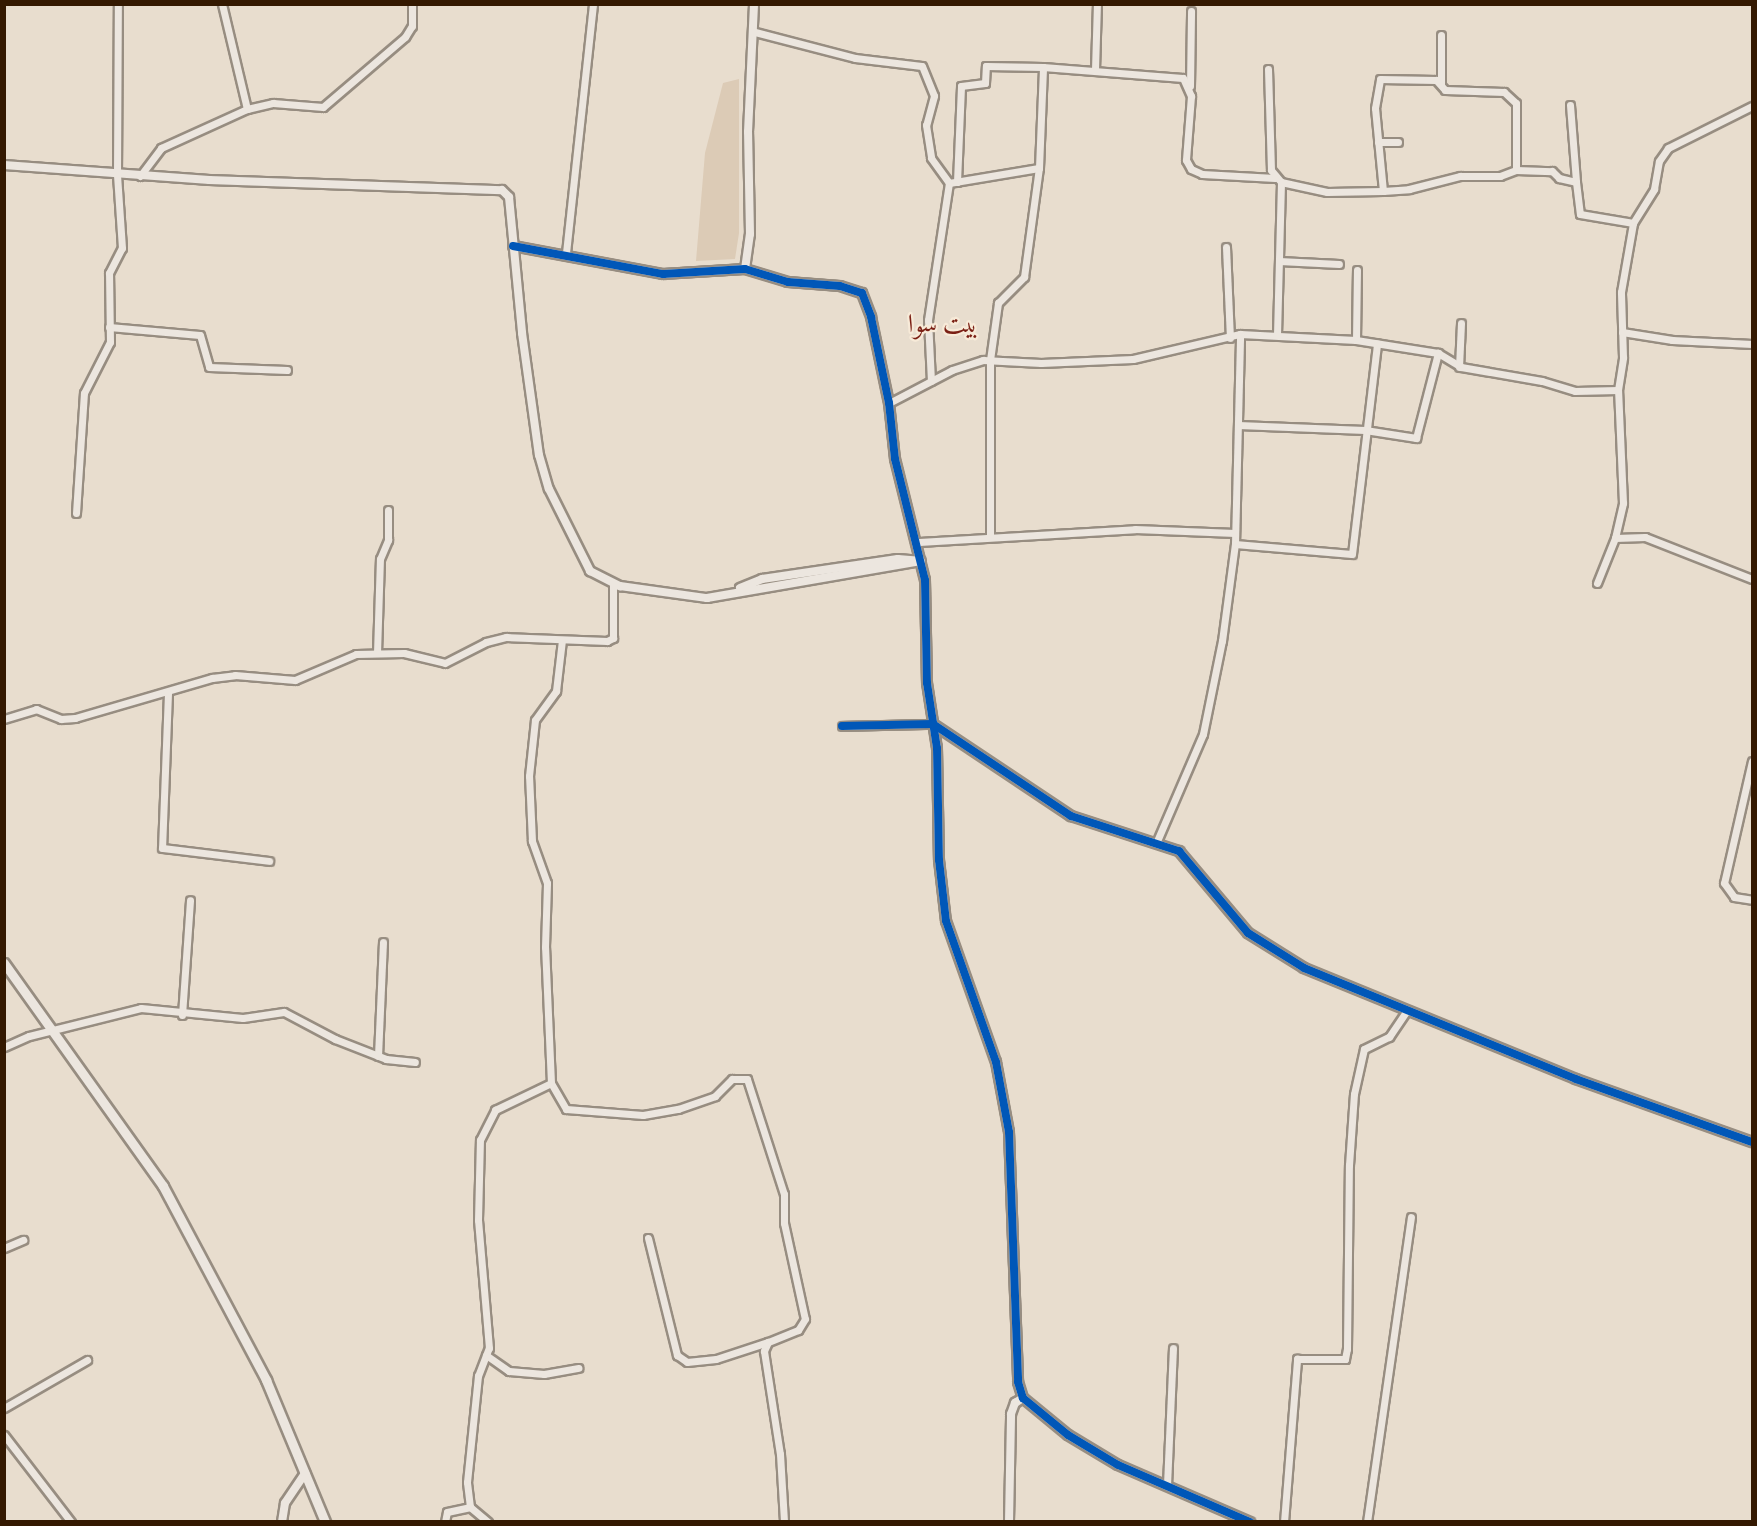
<!DOCTYPE html>
<html>
<head>
<meta charset="utf-8">
<style>
	body { margin:0 }
	#map { position:relative; width:1757px; height:1526px; overflow:hidden; background:#e8ddce; font-family:"Sorts Mill Goudy",Amiri,serif }
	div>[style] { position:absolute }
	[style*='--x'] { left:calc(var(--x)*1px); top:calc(var(--y)*1px); width:calc(var(--w)*1px); rotate:calc(var(--a)*1deg) }
	.green>* { inset:0; background:#dccbb6 }
	.roads { filter:drop-shadow(2px 0 #978d81) drop-shadow(-2px 0 #978d81) drop-shadow(0 2px #978d81) drop-shadow(0 -2px #978d81) }
	.minor>* { height:7px; margin:-3.5px; padding:0 3.5px; transform-origin:3.5px; border-radius:3.5px; background:#ece6df }
	.tertiary>* { height:8px; margin:-4px; padding:0 4px; transform-origin:4px; border-radius:4px; background:#ece6df }
	.secondary>* { height:9px; margin:-4.5px; padding:0 4.5px; transform-origin:4.5px; border-radius:4.5px; background:#ece6df }
	.cycleway>* { height:8px; margin:-4px; padding:0 4px; transform-origin:4px; border-radius:4px; background:#0057b8 }
	span { translate:-50% -50%; white-space:nowrap; text-align:center; line-height:1.15; -webkit-text-stroke:4.5px #f7ead8; paint-order:stroke }
	.quarter-label { font-size:26px; color:#7a1f14 }
	.frame { position:absolute; inset:0; border:6px solid #341901; pointer-events:none }
</style>
</head>
<body>
<div id="map">
	<div class="green">
		<i style="clip-path:polygon(739px 79px,739px 233px,735px 259px,696px 261px,705px 153px,723px 83px)"></i>
	</div>
	<div class="roads">
		<div class="minor">
			<i style="--x:222;--y:4;--w:108;--a:76.6"></i>
			<i style="--x:755;--y:32;--w:103;--a:14.6"></i>
			<i style="--x:855;--y:58;--w:67;--a:6.8"></i>
			<i style="--x:922;--y:66;--w:32;--a:68"></i>
			<i style="--x:934;--y:96;--w:30;--a:105"></i>
			<i style="--x:926;--y:125;--w:33;--a:81"></i>
			<i style="--x:931;--y:158;--w:31;--a:54"></i>
			<i style="--x:1268;--y:69;--w:101;--a:88.3"></i>
			<i style="--x:1271;--y:170;--w:16;--a:50"></i>
			<i style="--x:1281;--y:182;--w:47;--a:12.3"></i>
			<i style="--x:1327;--y:192;--w:56;--a:-1"></i>
			<i style="--x:1383;--y:191;--w:26;--a:-4"></i>
			<i style="--x:1409;--y:189;--w:53;--a:-14.3"></i>
			<i style="--x:1460;--y:176;--w:40;--a:0"></i>
			<i style="--x:1500;--y:176;--w:17;--a:-21"></i>
			<i style="--x:1516;--y:170;--w:36;--a:2"></i>
			<i style="--x:1552;--y:171;--w:10;--a:45"></i>
			<i style="--x:1559;--y:178;--w:17;--a:13"></i>
			<i style="--x:1576;--y:182;--w:32;--a:83"></i>
			<i style="--x:1580;--y:214;--w:54;--a:9.6"></i>
			<i style="--x:1095;--y:70;--w:66;--a:-88.3"></i>
			<i style="--x:1441;--y:84;--w:49;--a:-90"></i>
			<i style="--x:1190;--y:86;--w:75;--a:-89.2"></i>
			<i style="--x:1570;--y:105;--w:77;--a:85.5"></i>
			<i style="--x:1378;--y:142;--w:20;--a:0"></i>
			<i style="--x:140;--y:176;--w:35;--a:-53"></i>
			<i style="--x:161;--y:148;--w:94;--a:-24.4"></i>
			<i style="--x:247;--y:109;--w:27;--a:-13"></i>
			<i style="--x:273;--y:103;--w:50;--a:4.6"></i>
			<i style="--x:323;--y:107;--w:108;--a:-40.5"></i>
			<i style="--x:405;--y:37;--w:13;--a:-58"></i>
			<i style="--x:412;--y:26;--w:22;--a:-90"></i>
			<i style="--x:957;--y:182;--w:96;--a:-87.6"></i>
			<i style="--x:961;--y:86;--w:24;--a:-7"></i>
			<i style="--x:985;--y:83;--w:17;--a:-87"></i>
			<i style="--x:986;--y:66;--w:57;--a:1"></i>
			<i style="--x:1383;--y:191;--w:83;--a:-95.5"></i>
			<i style="--x:1375;--y:108;--w:29;--a:-80"></i>
			<i style="--x:1380;--y:79;--w:56;--a:1"></i>
			<i style="--x:1436;--y:80;--w:13;--a:48"></i>
			<i style="--x:1445;--y:90;--w:59;--a:1.9"></i>
			<i style="--x:1504;--y:92;--w:16;--a:43"></i>
			<i style="--x:1516;--y:103;--w:67;--a:90"></i>
			<i style="--x:1226;--y:247;--w:91;--a:87.5"></i>
			<i style="--x:566;--y:253;--w:250;--a:-83.8"></i>
			<i style="--x:1279;--y:261;--w:60;--a:2.9"></i>
			<i style="--x:109;--y:327;--w:91;--a:5"></i>
			<i style="--x:200;--y:335;--w:33;--a:74"></i>
			<i style="--x:209;--y:367;--w:78;--a:2.2"></i>
			<i style="--x:1622;--y:332;--w:51;--a:9.1"></i>
			<i style="--x:1672;--y:340;--w:80;--a:2.9"></i>
			<i style="--x:1277;--y:335;--w:153;--a:-88.5"></i>
			<i style="--x:1356;--y:340;--w:70;--a:-89.2"></i>
			<i style="--x:1459;--y:367;--w:44;--a:-87.4"></i>
			<i style="--x:931;--y:381;--w:61;--a:-92.8"></i>
			<i style="--x:928;--y:320;--w:139;--a:-81.3"></i>
			<i style="--x:949;--y:183;--w:91;--a:-9.5"></i>
			<i style="--x:1039;--y:168;--w:101;--a:-87.7"></i>
			<i style="--x:1043;--y:67;--w:140;--a:4.5"></i>
			<i style="--x:1183;--y:78;--w:20;--a:66"></i>
			<i style="--x:1191;--y:96;--w:64;--a:94.5"></i>
			<i style="--x:1186;--y:160;--w:10;--a:61"></i>
			<i style="--x:1191;--y:169;--w:12;--a:24"></i>
			<i style="--x:1202;--y:174;--w:73;--a:3.1"></i>
			<i style="--x:889;--y:403;--w:71;--a:-27.6"></i>
			<i style="--x:952;--y:370;--w:33;--a:-18"></i>
			<i style="--x:983;--y:360;--w:58;--a:3"></i>
			<i style="--x:1041;--y:363;--w:92;--a:-2.5"></i>
			<i style="--x:1133;--y:359;--w:110;--a:-13.2"></i>
			<i style="--x:1240;--y:334;--w:116;--a:3"></i>
			<i style="--x:1356;--y:340;--w:83;--a:9"></i>
			<i style="--x:1438;--y:353;--w:27;--a:31"></i>
			<i style="--x:1461;--y:367;--w:82;--a:9.8"></i>
			<i style="--x:1542;--y:381;--w:34;--a:17"></i>
			<i style="--x:1575;--y:391;--w:43;--a:-1.3"></i>
			<i style="--x:1238;--y:425;--w:127;--a:2.3"></i>
			<i style="--x:1365;--y:430;--w:52;--a:8.9"></i>
			<i style="--x:1416;--y:438;--w:88;--a:-75.5"></i>
			<i style="--x:76;--y:513;--w:120;--a:-86.2"></i>
			<i style="--x:84;--y:393;--w:57;--a:-63"></i>
			<i style="--x:110;--y:342;--w:69;--a:-90.8"></i>
			<i style="--x:109;--y:273;--w:28;--a:-63"></i>
			<i style="--x:122;--y:248;--w:74;--a:-93.9"></i>
			<i style="--x:117;--y:174;--w:170;--a:-89.7"></i>
			<i style="--x:990;--y:536;--w:176;--a:-90"></i>
			<i style="--x:990;--y:360;--w:58;--a:-82"></i>
			<i style="--x:998;--y:303;--w:37;--a:-45"></i>
			<i style="--x:1024;--y:277;--w:110;--a:-82.2"></i>
			<i style="--x:1615;--y:538;--w:30;--a:-2"></i>
			<i style="--x:1645;--y:537;--w:115;--a:21.4"></i>
			<i style="--x:919;--y:542;--w:216;--a:-3.4"></i>
			<i style="--x:1135;--y:529;--w:100;--a:2.3"></i>
			<i style="--x:1235;--y:544;--w:117;--a:4.9"></i>
			<i style="--x:1352;--y:554;--w:212;--a:-83.2"></i>
			<i style="--x:1597;--y:583;--w:48;--a:-68.2"></i>
			<i style="--x:1615;--y:538;--w:36;--a:-77"></i>
			<i style="--x:1623;--y:503;--w:113;--a:-92.5"></i>
			<i style="--x:1618;--y:390;--w:33;--a:-81"></i>
			<i style="--x:1623;--y:357;--w:65;--a:-91.8"></i>
			<i style="--x:1621;--y:292;--w:70;--a:-80.1"></i>
			<i style="--x:1633;--y:223;--w:40;--a:-58"></i>
			<i style="--x:1654;--y:189;--w:28;--a:-80"></i>
			<i style="--x:1659;--y:161;--w:16;--a:-55"></i>
			<i style="--x:1668;--y:148;--w:94;--a:-26.6"></i>
			<i style="--x:377;--y:653;--w:94;--a:-88.2"></i>
			<i style="--x:380;--y:559;--w:21;--a:-67"></i>
			<i style="--x:388;--y:540;--w:30;--a:-90"></i>
			<i style="--x:168;--y:693;--w:155;--a:92.2"></i>
			<i style="--x:162;--y:848;--w:108;--a:6.9"></i>
			<i style="--x:4;--y:719;--w:34;--a:-17"></i>
			<i style="--x:36;--y:709;--w:27;--a:22"></i>
			<i style="--x:61;--y:719;--w:14;--a:-4"></i>
			<i style="--x:75;--y:718;--w:143;--a:-16.3"></i>
			<i style="--x:212;--y:678;--w:23;--a:-7"></i>
			<i style="--x:235;--y:675;--w:60;--a:4.8"></i>
			<i style="--x:295;--y:680;--w:66;--a:-23.1"></i>
			<i style="--x:356;--y:654;--w:48;--a:-1.2"></i>
			<i style="--x:404;--y:653;--w:42;--a:13.7"></i>
			<i style="--x:445;--y:663;--w:46;--a:-27.1"></i>
			<i style="--x:486;--y:642;--w:21;--a:-14"></i>
			<i style="--x:506;--y:637;--w:101;--a:2.3"></i>
			<i style="--x:607;--y:641;--w:7;--a:-27"></i>
			<i style="--x:613;--y:638;--w:54;--a:-90"></i>
			<i style="--x:842;--y:726;--w:91;--a:-1.3"></i>
			<i style="--x:1752;--y:761;--w:125;--a:102.9"></i>
			<i style="--x:1724;--y:883;--w:17;--a:54"></i>
			<i style="--x:1734;--y:897;--w:18;--a:9"></i>
			<i style="--x:1157;--y:841;--w:116;--a:-66.7"></i>
			<i style="--x:1203;--y:734;--w:95;--a:-78.5"></i>
			<i style="--x:1222;--y:641;--w:98;--a:-82.4"></i>
			<i style="--x:1235;--y:544;--w:210;--a:-88.6"></i>
			<i style="--x:182;--y:1015;--w:115;--a:-86"></i>
			<i style="--x:4;--y:1047;--w:27;--a:-24"></i>
			<i style="--x:29;--y:1036;--w:115;--a:-14"></i>
			<i style="--x:141;--y:1008;--w:102;--a:5.6"></i>
			<i style="--x:243;--y:1018;--w:41;--a:-8.3"></i>
			<i style="--x:284;--y:1012;--w:58;--a:27.9"></i>
			<i style="--x:335;--y:1039;--w:55;--a:21.4"></i>
			<i style="--x:386;--y:1059;--w:29;--a:6"></i>
			<i style="--x:378;--y:1056;--w:114;--a:-87.5"></i>
			<i style="--x:551;--y:1083;--w:30;--a:60"></i>
			<i style="--x:566;--y:1109;--w:77;--a:4.5"></i>
			<i style="--x:643;--y:1115;--w:36;--a:-10"></i>
			<i style="--x:678;--y:1109;--w:39;--a:-19"></i>
			<i style="--x:715;--y:1096;--w:24;--a:-45"></i>
			<i style="--x:732;--y:1079;--w:15;--a:0"></i>
			<i style="--x:747;--y:1079;--w:121;--a:72.2"></i>
			<i style="--x:784;--y:1194;--w:29;--a:90"></i>
			<i style="--x:784;--y:1223;--w:98;--a:77.7"></i>
			<i style="--x:805;--y:1319;--w:13;--a:122"></i>
			<i style="--x:798;--y:1330;--w:32;--a:158"></i>
			<i style="--x:768;--y:1342;--w:10;--a:114"></i>
			<i style="--x:764;--y:1351;--w:104;--a:81.2"></i>
			<i style="--x:780;--y:1454;--w:68;--a:86.6"></i>
			<i style="--x:648;--y:1238;--w:121;--a:76.1"></i>
			<i style="--x:677;--y:1355;--w:12;--a:35"></i>
			<i style="--x:687;--y:1362;--w:29;--a:-6"></i>
			<i style="--x:716;--y:1359;--w:55;--a:-18.1"></i>
			<i style="--x:4;--y:1248;--w:21;--a:-23"></i>
			<i style="--x:486;--y:1355;--w:28;--a:35"></i>
			<i style="--x:509;--y:1371;--w:35;--a:5"></i>
			<i style="--x:544;--y:1374;--w:35;--a:-10"></i>
			<i style="--x:4;--y:1408;--w:96;--a:-30"></i>
			<i style="--x:4;--y:1435;--w:110;--a:52.4"></i>
			<i style="--x:1167;--y:1485;--w:137;--a:-87.5"></i>
			<i style="--x:445;--y:1522;--w:10;--a:-79"></i>
			<i style="--x:447;--y:1512;--w:24;--a:-12"></i>
			<i style="--x:488;--y:1522;--w:23;--a:-140"></i>
			<i style="--x:470;--y:1507;--w:25;--a:-97"></i>
			<i style="--x:467;--y:1482;--w:107;--a:-84.1"></i>
			<i style="--x:478;--y:1376;--w:30;--a:-69"></i>
			<i style="--x:489;--y:1348;--w:128;--a:-94.9"></i>
			<i style="--x:478;--y:1220;--w:80;--a:-88.6"></i>
			<i style="--x:480;--y:1140;--w:34;--a:-63"></i>
			<i style="--x:495;--y:1110;--w:62;--a:-25.7"></i>
			<i style="--x:551;--y:1083;--w:136;--a:-92.5"></i>
			<i style="--x:545;--y:947;--w:64;--a:-88.2"></i>
			<i style="--x:547;--y:883;--w:45;--a:-109.7"></i>
			<i style="--x:532;--y:841;--w:65;--a:-92.6"></i>
			<i style="--x:529;--y:776;--w:56;--a:-83.9"></i>
			<i style="--x:535;--y:720;--w:36;--a:-54"></i>
			<i style="--x:556;--y:691;--w:51;--a:-83.3"></i>
			<i style="--x:1284;--y:1522;--w:164;--a:-85.4"></i>
			<i style="--x:1297;--y:1359;--w:48;--a:0"></i>
			<i style="--x:1345;--y:1359;--w:10;--a:-79"></i>
			<i style="--x:1347;--y:1349;--w:184;--a:-89.4"></i>
			<i style="--x:1349;--y:1165;--w:71;--a:-86"></i>
			<i style="--x:1354;--y:1094;--w:46;--a:-77.5"></i>
			<i style="--x:1364;--y:1049;--w:28;--a:-26"></i>
			<i style="--x:1389;--y:1037;--w:32;--a:-56"></i>
			<i style="--x:1367;--y:1522;--w:308;--a:-81.8"></i>
		</div>
		<div class="tertiary">
			<i style="--x:4;--y:165;--w:206;--a:4.2"></i>
			<i style="--x:209;--y:180;--w:293;--a:2"></i>
			<i style="--x:502;--y:190;--w:10;--a:45"></i>
			<i style="--x:509;--y:197;--w:137;--a:84.5"></i>
			<i style="--x:522;--y:333;--w:123;--a:82.1"></i>
			<i style="--x:539;--y:455;--w:35;--a:74"></i>
			<i style="--x:549;--y:489;--w:92;--a:63.4"></i>
			<i style="--x:590;--y:571;--w:34;--a:27"></i>
			<i style="--x:620;--y:586;--w:88;--a:7.9"></i>
			<i style="--x:707;--y:598;--w:217;--a:-9.8"></i>
			<i style="--x:513;--y:246;--w:153;--a:10.6"></i>
			<i style="--x:663;--y:274;--w:82;--a:-3.5"></i>
			<i style="--x:745;--y:269;--w:45;--a:16.8"></i>
			<i style="--x:788;--y:282;--w:52;--a:4.4"></i>
			<i style="--x:840;--y:286;--w:23;--a:18"></i>
			<i style="--x:862;--y:293;--w:26;--a:69"></i>
			<i style="--x:871;--y:317;--w:88;--a:78.2"></i>
			<i style="--x:889;--y:403;--w:56;--a:83.9"></i>
			<i style="--x:895;--y:459;--w:125;--a:76.1"></i>
			<i style="--x:925;--y:580;--w:103;--a:88.9"></i>
			<i style="--x:927;--y:683;--w:66;--a:81.3"></i>
			<i style="--x:937;--y:748;--w:112;--a:89"></i>
			<i style="--x:939;--y:860;--w:61;--a:83.5"></i>
			<i style="--x:946;--y:921;--w:150;--a:70.5"></i>
			<i style="--x:996;--y:1062;--w:71;--a:79.5"></i>
			<i style="--x:1009;--y:1132;--w:250;--a:87.9"></i>
			<i style="--x:1018;--y:1382;--w:17;--a:73"></i>
			<i style="--x:1023;--y:1398;--w:58;--a:39.4"></i>
			<i style="--x:1068;--y:1435;--w:58;--a:31"></i>
			<i style="--x:1118;--y:1465;--w:144;--a:23.4"></i>
			<i style="--x:745;--y:269;--w:35;--a:-82"></i>
			<i style="--x:750;--y:234;--w:102;--a:-91.1"></i>
			<i style="--x:748;--y:132;--w:128;--a:-87.3"></i>
			<i style="--x:740;--y:588;--w:24;--a:-22"></i>
			<i style="--x:762;--y:579;--w:137;--a:-8.4"></i>
			<i style="--x:898;--y:559;--w:21;--a:5"></i>
			<i style="--x:933;--y:724;--w:166;--a:33.7"></i>
			<i style="--x:1071;--y:816;--w:114;--a:18"></i>
			<i style="--x:1179;--y:851;--w:107;--a:49.9"></i>
			<i style="--x:1248;--y:933;--w:66;--a:32"></i>
			<i style="--x:1304;--y:968;--w:294;--a:22.2"></i>
			<i style="--x:1576;--y:1079;--w:187;--a:19.7"></i>
			<i style="--x:282;--y:1522;--w:19;--a:-81"></i>
			<i style="--x:285;--y:1503;--w:36;--a:-56"></i>
			<i style="--x:1009;--y:1522;--w:108;--a:-88.9"></i>
			<i style="--x:1011;--y:1414;--w:12;--a:-70"></i>
			<i style="--x:1015;--y:1403;--w:9;--a:-32"></i>
		</div>
		<div class="secondary">
			<i style="--x:4;--y:963;--w:274;--a:54.5"></i>
			<i style="--x:163;--y:1186;--w:220;--a:62"></i>
			<i style="--x:266;--y:1380;--w:154;--a:67.4"></i>
		</div>
	</div>
	<div class="cycleway">
		<i style="--x:513;--y:246;--w:153;--a:10.6"></i>
		<i style="--x:663;--y:274;--w:82;--a:-3.5"></i>
		<i style="--x:745;--y:269;--w:45;--a:16.8"></i>
		<i style="--x:788;--y:282;--w:52;--a:4.4"></i>
		<i style="--x:840;--y:286;--w:23;--a:18"></i>
		<i style="--x:862;--y:293;--w:26;--a:69"></i>
		<i style="--x:871;--y:317;--w:88;--a:78.2"></i>
		<i style="--x:889;--y:403;--w:56;--a:83.9"></i>
		<i style="--x:895;--y:459;--w:125;--a:76.1"></i>
		<i style="--x:925;--y:580;--w:103;--a:88.9"></i>
		<i style="--x:927;--y:683;--w:66;--a:81.3"></i>
		<i style="--x:937;--y:748;--w:112;--a:89"></i>
		<i style="--x:939;--y:860;--w:61;--a:83.5"></i>
		<i style="--x:946;--y:921;--w:150;--a:70.5"></i>
		<i style="--x:996;--y:1062;--w:71;--a:79.5"></i>
		<i style="--x:1009;--y:1132;--w:250;--a:87.9"></i>
		<i style="--x:1018;--y:1382;--w:17;--a:73"></i>
		<i style="--x:1023;--y:1398;--w:58;--a:39.4"></i>
		<i style="--x:1068;--y:1435;--w:58;--a:31"></i>
		<i style="--x:1118;--y:1465;--w:144;--a:23.4"></i>
		<i style="--x:842;--y:726;--w:91;--a:-1.3"></i>
		<i style="--x:933;--y:724;--w:166;--a:33.7"></i>
		<i style="--x:1071;--y:816;--w:114;--a:18"></i>
		<i style="--x:1179;--y:851;--w:107;--a:49.9"></i>
		<i style="--x:1248;--y:933;--w:66;--a:32"></i>
		<i style="--x:1304;--y:968;--w:294;--a:22.2"></i>
		<i style="--x:1576;--y:1079;--w:187;--a:19.7"></i>
	</div>
	<div class="quarter-label">
		<span style="left:943px;top:326px">بيت سوا</span>
	</div>
	<div class="frame"></div>
</div>
</body>
</html>
